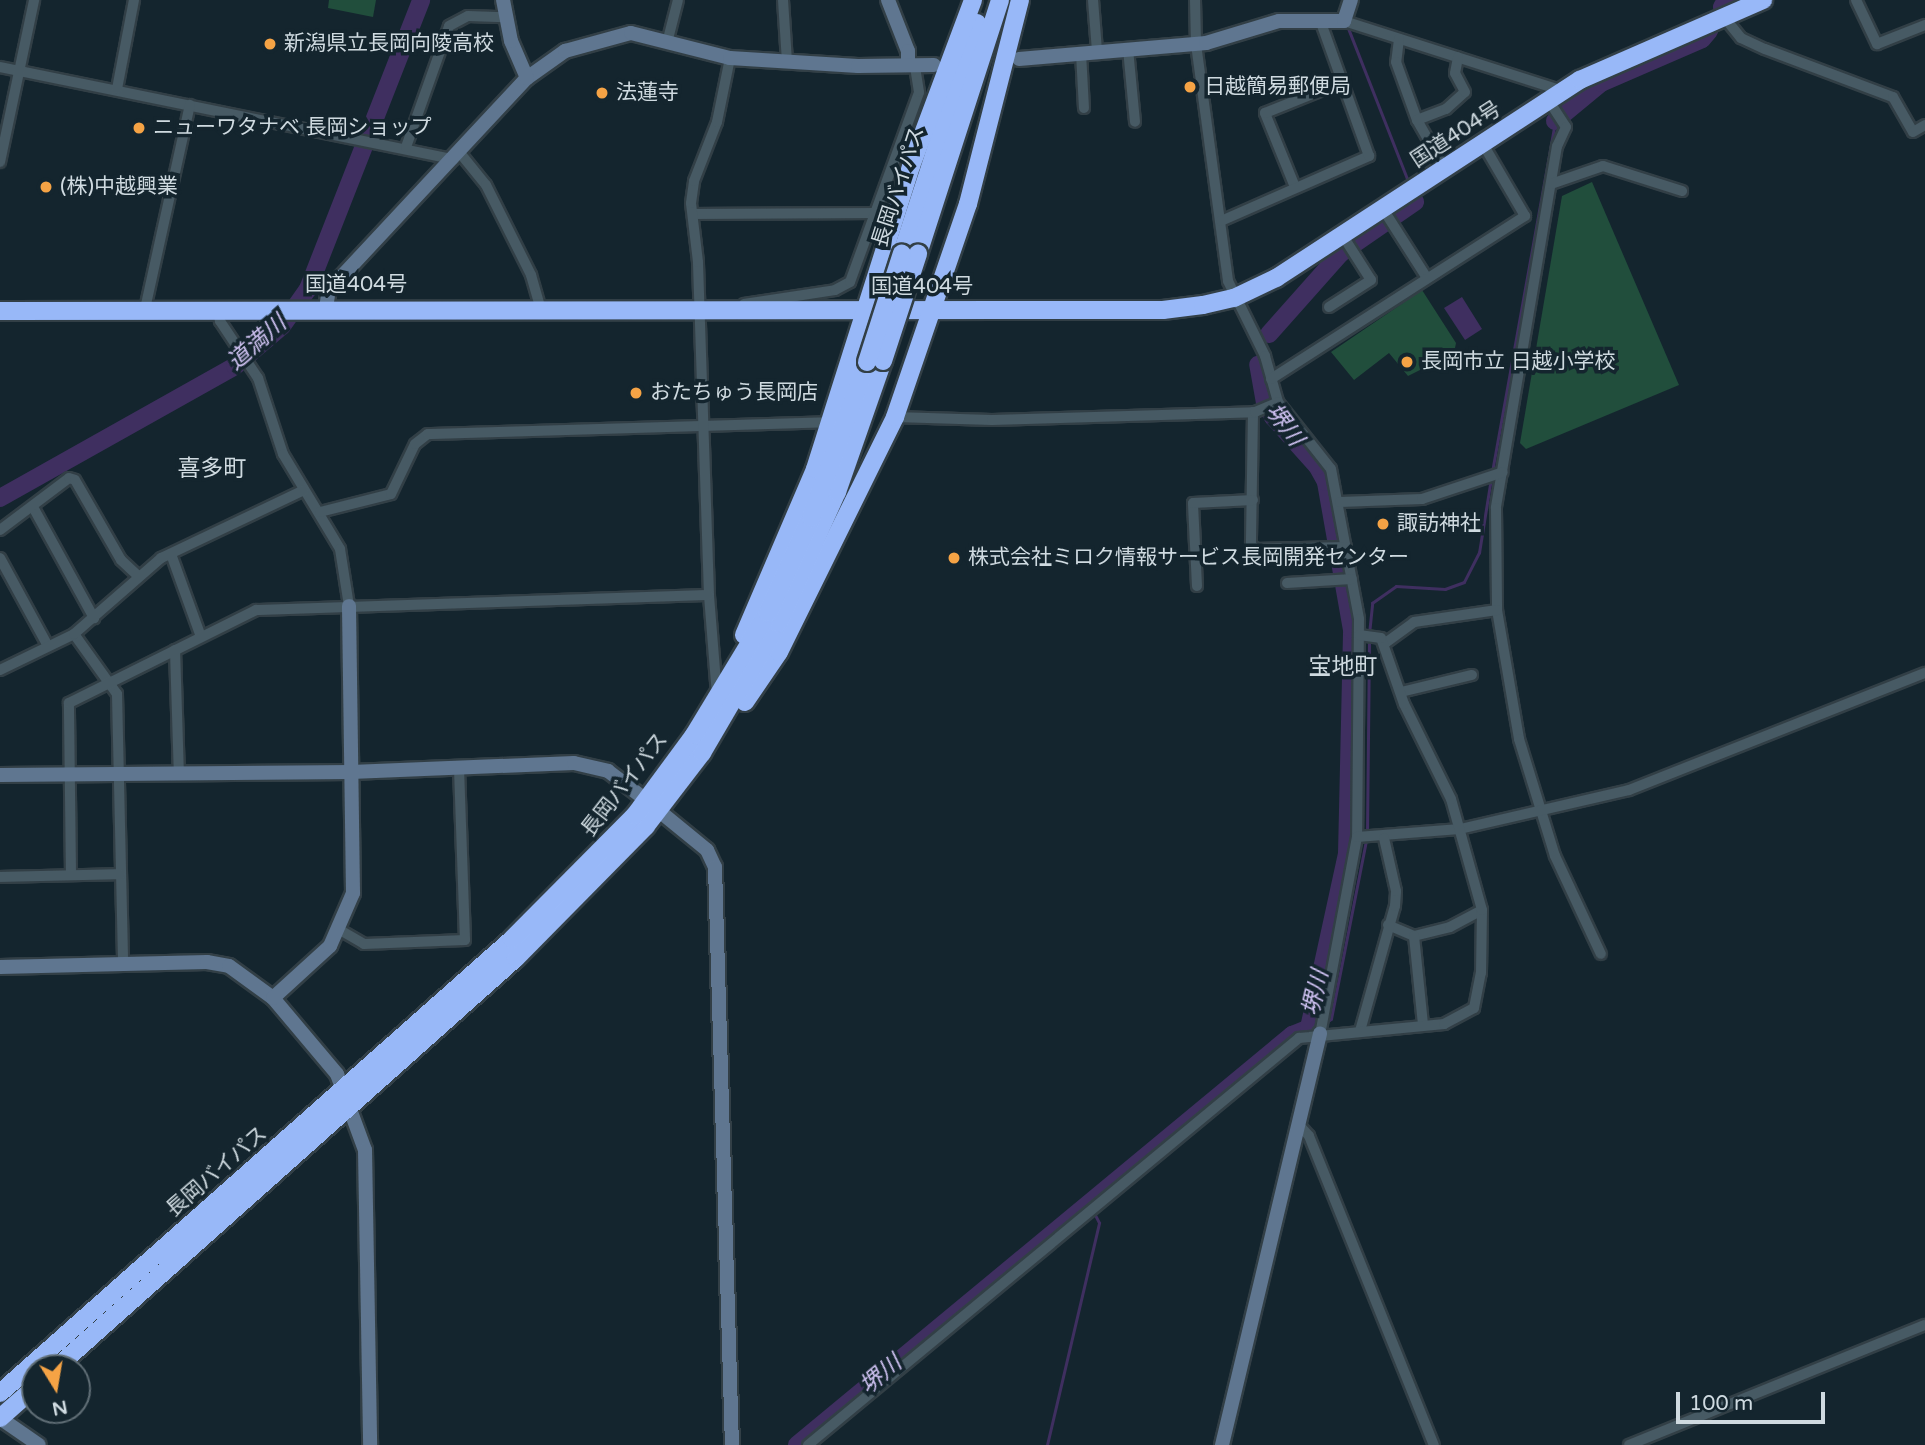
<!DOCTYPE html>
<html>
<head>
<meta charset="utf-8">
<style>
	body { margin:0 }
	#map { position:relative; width:1925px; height:1445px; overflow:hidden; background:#14252e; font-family:"Varela Round","Noto Sans JP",sans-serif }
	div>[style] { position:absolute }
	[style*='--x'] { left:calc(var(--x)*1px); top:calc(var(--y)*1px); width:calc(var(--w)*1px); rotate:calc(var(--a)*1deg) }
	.green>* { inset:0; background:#214e3c }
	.water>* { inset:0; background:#3f2f60 }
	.stream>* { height:2.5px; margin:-1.25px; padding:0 1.25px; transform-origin:1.25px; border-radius:1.25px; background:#3f2f60 }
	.river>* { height:18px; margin:-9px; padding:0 9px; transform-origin:9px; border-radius:9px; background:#3f2f60 }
	.roads { filter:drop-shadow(2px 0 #323f46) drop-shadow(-2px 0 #323f46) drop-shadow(0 2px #323f46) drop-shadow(0 -2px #323f46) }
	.street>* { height:10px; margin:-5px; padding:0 5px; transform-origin:5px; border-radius:5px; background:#475a64 }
	.secondary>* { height:14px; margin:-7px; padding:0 7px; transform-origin:7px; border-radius:7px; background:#5f7690 }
	.highway>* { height:18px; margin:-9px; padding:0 9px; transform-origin:9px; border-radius:9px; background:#98b8f8 }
	.bridges { filter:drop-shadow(2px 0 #323f46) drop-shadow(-2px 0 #323f46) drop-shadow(0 2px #323f46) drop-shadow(0 -2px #323f46) }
	.highway-bridge>* { height:18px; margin:-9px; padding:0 9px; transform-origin:9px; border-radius:9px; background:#98b8f8 }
	.dots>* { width:19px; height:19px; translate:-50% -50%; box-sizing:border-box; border:4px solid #14252e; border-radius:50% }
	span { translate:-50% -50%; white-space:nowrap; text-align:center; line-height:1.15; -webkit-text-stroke:7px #14252e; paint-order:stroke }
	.poi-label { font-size:21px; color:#cfdae0 }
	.left { translate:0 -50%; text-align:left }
	.street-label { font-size:21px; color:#cfdae0 }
	.water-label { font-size:23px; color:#cfc2f2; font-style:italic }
	.neighbourhood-label { font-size:23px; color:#cfdae0 }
	.north { position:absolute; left:21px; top:1354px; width:70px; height:70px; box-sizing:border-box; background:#14252e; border:2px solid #5f6d75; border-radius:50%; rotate:169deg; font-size:19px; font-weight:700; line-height:28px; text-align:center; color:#cfdae0 }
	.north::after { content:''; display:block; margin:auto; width:24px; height:32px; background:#f5a345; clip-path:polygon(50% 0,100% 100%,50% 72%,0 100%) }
	.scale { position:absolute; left:1676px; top:1392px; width:149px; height:32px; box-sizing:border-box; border:4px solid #cfdae0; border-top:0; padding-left:9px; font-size:21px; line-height:24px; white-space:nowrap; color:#cfdae0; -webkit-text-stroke:5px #14252e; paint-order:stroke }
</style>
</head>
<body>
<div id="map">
	<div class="green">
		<i style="clip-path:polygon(329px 0,376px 0,373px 17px,328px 8px)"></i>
		<i style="clip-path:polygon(1592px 182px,1679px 385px,1526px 449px,1520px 443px,1562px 196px)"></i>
		<i style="clip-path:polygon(1422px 290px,1456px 343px,1454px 353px,1408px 376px,1389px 353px,1354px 380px,1331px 352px)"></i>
	</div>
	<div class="water">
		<i style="clip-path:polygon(1462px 297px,1482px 329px,1465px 340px,1444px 308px)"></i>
	</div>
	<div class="stream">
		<i style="--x:1348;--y:27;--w:164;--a:68.6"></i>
		<i style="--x:1414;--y:199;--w:3;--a:72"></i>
		<i style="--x:1492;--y:472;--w:357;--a:-79.8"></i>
		<i style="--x:1369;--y:634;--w:31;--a:-84"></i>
		<i style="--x:1372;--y:603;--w:29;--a:-35"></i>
		<i style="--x:1396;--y:586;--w:49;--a:3.5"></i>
		<i style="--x:1445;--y:589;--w:20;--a:-20"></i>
		<i style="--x:1464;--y:582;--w:33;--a:-63"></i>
		<i style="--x:1479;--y:553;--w:76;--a:-80.9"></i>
		<i style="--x:1367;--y:834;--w:193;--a:-89.4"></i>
		<i style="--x:1325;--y:1023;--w:7;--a:-34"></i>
		<i style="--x:1331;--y:1019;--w:182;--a:-78.9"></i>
		<i style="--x:1047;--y:1445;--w:228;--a:-76.8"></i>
		<i style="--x:1099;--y:1223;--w:11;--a:-117"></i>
	</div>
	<div class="river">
		<i style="--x:1722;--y:7;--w:8;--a:-60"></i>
		<i style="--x:1555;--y:121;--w:60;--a:-39.6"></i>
		<i style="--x:1601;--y:83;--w:110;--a:-23.5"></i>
		<i style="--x:1702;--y:39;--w:11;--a:-49"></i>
		<i style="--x:1269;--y:334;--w:108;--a:-48.4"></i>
		<i style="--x:1341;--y:253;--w:90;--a:-34.6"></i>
		<i style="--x:0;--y:498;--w:270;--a:-29.3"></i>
		<i style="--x:235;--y:366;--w:62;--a:-40.4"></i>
		<i style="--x:282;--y:326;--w:45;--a:-54.9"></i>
		<i style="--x:308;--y:289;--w:310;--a:-68.6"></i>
		<i style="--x:797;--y:1445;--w:643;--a:-39.63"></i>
		<i style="--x:1292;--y:1035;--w:18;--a:-22"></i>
		<i style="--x:1309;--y:1028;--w:178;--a:-77.7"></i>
		<i style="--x:1347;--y:854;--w:224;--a:-88.7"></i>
		<i style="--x:1352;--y:630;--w:150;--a:-100"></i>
		<i style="--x:1326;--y:482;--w:18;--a:-119"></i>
		<i style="--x:1317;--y:466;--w:66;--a:-131.9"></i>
		<i style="--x:1273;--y:417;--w:16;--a:-120"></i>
		<i style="--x:1265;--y:403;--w:39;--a:-100"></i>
	</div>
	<div class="roads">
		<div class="street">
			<i style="--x:783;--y:0;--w:62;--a:86.3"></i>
			<i style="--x:1093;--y:0;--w:51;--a:85.5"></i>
			<i style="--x:1195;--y:0;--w:44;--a:88.7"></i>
			<i style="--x:1196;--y:44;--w:239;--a:82.3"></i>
			<i style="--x:1228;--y:281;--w:84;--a:63.7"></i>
			<i style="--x:1265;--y:356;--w:48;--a:74.2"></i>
			<i style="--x:1278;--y:402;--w:85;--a:51.7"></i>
			<i style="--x:1331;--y:469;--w:153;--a:79.4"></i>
			<i style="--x:1359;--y:619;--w:218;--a:90.5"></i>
			<i style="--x:1357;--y:837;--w:200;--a:100.6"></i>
			<i style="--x:1856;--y:0;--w:49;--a:64.5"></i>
			<i style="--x:1877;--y:44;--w:52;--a:-21.6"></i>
			<i style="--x:1724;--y:17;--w:27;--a:51"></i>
			<i style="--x:1741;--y:38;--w:26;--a:25"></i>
			<i style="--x:1765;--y:49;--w:137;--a:20.6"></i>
			<i style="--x:1893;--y:97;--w:40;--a:60.3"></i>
			<i style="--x:1913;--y:132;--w:14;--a:-30"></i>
			<i style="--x:1344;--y:21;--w:230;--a:17.7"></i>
			<i style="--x:1399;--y:39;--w:23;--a:97"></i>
			<i style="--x:1396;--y:62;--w:62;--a:70.1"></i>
			<i style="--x:1417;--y:120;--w:56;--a:60.3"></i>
			<i style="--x:667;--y:43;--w:44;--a:-75.7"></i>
			<i style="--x:1128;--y:49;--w:73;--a:84.5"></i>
			<i style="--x:1081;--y:53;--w:55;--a:86.9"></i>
			<i style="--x:0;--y:67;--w:463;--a:11.5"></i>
			<i style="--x:117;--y:89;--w:91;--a:-79.2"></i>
			<i style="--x:1549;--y:101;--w:31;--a:57"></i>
			<i style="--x:1566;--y:127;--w:21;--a:115"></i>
			<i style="--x:1557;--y:146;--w:367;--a:99.6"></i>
			<i style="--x:1496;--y:508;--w:102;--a:89.4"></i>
			<i style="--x:1497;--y:610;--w:131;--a:80.3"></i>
			<i style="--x:1519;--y:739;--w:122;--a:72.9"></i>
			<i style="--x:1555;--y:856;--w:108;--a:64.9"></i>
			<i style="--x:1417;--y:120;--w:31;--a:-21"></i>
			<i style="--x:1446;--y:109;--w:25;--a:-42"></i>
			<i style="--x:1465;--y:92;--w:21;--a:-118"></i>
			<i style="--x:1455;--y:73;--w:16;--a:-79"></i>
			<i style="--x:406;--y:147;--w:128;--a:-70.4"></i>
			<i style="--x:449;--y:26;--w:21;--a:-28"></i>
			<i style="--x:468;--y:16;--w:36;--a:2"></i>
			<i style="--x:460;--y:153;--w:41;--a:50.9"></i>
			<i style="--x:486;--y:185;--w:101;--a:63.4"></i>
			<i style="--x:531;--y:275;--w:35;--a:74"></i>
			<i style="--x:0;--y:162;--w:166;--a:-78.1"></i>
			<i style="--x:1551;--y:184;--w:55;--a:-19.1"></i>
			<i style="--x:1603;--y:166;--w:83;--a:17.6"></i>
			<i style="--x:1295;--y:187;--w:80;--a:-112.1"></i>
			<i style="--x:1265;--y:113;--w:81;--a:-21.8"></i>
			<i style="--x:1383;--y:209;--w:82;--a:57.5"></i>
			<i style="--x:693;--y:214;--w:182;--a:-0.3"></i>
			<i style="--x:1221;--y:221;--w:162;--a:-23.7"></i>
			<i style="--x:1369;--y:156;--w:145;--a:-109.8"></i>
			<i style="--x:744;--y:304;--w:92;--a:-8.7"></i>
			<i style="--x:835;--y:290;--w:17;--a:-28"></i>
			<i style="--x:850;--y:282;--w:202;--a:-70"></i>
			<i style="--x:919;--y:92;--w:26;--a:-99"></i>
			<i style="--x:1329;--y:307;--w:50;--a:-32.7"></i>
			<i style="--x:1371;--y:280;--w:52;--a:-122.5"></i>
			<i style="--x:145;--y:309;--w:209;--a:-77.6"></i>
			<i style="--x:218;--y:309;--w:12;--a:81"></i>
			<i style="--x:220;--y:321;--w:69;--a:56.3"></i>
			<i style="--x:258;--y:378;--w:80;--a:71.8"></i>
			<i style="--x:283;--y:454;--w:111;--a:59"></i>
			<i style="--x:340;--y:549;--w:58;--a:81"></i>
			<i style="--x:1271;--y:379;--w:302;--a:-32.7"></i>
			<i style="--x:1525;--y:216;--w:83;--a:-120.3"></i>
			<i style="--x:1253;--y:412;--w:133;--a:90.9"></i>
			<i style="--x:1251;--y:545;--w:6;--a:39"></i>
			<i style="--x:1256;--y:549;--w:90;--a:-1.3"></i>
			<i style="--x:895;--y:417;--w:97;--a:1.8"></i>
			<i style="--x:992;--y:420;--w:263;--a:-1.7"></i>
			<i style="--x:1255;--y:412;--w:25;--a:-23"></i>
			<i style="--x:1340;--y:502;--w:82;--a:-2.1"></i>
			<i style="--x:1422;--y:499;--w:85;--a:-18.4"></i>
			<i style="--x:33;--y:507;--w:127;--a:61.2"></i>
			<i style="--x:320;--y:512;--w:73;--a:-14.2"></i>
			<i style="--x:391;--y:494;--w:55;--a:-64.4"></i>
			<i style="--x:415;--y:444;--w:16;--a:-38"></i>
			<i style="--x:428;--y:434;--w:403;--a:-1.7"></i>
			<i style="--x:0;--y:530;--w:86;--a:-37"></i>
			<i style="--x:69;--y:478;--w:6;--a:18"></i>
			<i style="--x:75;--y:480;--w:92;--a:60.1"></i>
			<i style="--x:121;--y:560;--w:22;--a:43"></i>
			<i style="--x:171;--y:554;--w:88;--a:70.1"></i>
			<i style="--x:0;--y:558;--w:100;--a:61.4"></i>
			<i style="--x:1287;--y:583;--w:65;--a:-3.5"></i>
			<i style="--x:1197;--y:586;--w:83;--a:-92.8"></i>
			<i style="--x:1193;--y:503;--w:60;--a:-2.9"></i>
			<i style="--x:74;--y:634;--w:74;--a:54.4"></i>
			<i style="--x:117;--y:694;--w:270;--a:88.7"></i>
			<i style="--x:1384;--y:644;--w:37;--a:-36"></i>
			<i style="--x:1414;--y:622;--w:84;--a:-8.2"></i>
			<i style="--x:175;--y:650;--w:125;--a:88.2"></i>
			<i style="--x:0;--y:670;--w:82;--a:-25.9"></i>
			<i style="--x:74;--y:634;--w:116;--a:-41.1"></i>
			<i style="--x:161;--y:558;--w:158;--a:-25.4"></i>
			<i style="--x:1401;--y:692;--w:73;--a:-13.5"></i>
			<i style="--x:717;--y:695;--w:100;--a:-94.6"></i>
			<i style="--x:709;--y:595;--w:333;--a:-91.9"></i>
			<i style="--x:698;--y:262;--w:59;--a:-96.8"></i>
			<i style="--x:691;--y:203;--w:22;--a:-82"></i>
			<i style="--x:694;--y:181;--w:63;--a:-68.7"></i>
			<i style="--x:717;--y:122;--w:65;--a:-78.5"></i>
			<i style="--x:1357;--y:837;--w:103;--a:-4.4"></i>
			<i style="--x:1460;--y:829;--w:173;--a:-13"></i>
			<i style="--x:1629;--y:790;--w:318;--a:-21.6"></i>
			<i style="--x:71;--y:875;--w:172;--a:-90.7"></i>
			<i style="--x:69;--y:703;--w:209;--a:-26.4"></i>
			<i style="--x:256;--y:610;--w:453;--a:-1.9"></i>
			<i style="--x:0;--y:877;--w:121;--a:-1.4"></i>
			<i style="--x:1388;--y:925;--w:28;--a:23"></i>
			<i style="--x:1414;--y:936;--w:37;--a:-14"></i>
			<i style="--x:1450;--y:927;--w:36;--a:-28"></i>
			<i style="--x:340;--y:930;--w:28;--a:30"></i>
			<i style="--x:364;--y:944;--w:101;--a:-2.3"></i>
			<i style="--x:465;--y:940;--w:172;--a:-92"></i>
			<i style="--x:1414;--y:936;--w:89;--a:84.2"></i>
			<i style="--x:1360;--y:1031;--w:130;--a:-74.4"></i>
			<i style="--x:1395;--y:906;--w:15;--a:-86"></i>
			<i style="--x:1396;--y:891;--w:54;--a:-102.8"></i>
			<i style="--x:1298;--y:1124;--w:16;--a:47"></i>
			<i style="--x:1309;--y:1136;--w:333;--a:68"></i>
			<i style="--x:808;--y:1445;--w:638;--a:-39.66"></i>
			<i style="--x:1299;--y:1038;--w:146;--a:-5.5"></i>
			<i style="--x:1444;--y:1024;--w:34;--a:-28"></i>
			<i style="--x:1474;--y:1008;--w:36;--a:-79"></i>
			<i style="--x:1481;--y:973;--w:63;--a:-89.1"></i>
			<i style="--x:1482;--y:910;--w:115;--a:-105.6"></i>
			<i style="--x:1451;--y:799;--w:106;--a:-116.3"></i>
			<i style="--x:1404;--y:704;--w:70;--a:-109.2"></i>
			<i style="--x:1381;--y:638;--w:22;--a:-172"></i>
			<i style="--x:1629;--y:1445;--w:319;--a:-22.1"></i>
		</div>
		<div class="secondary">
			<i style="--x:888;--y:0;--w:55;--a:68.6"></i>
			<i style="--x:908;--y:51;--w:14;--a:90"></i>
			<i style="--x:1019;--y:59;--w:188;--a:-4.9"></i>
			<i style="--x:1206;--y:43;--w:76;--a:-16.8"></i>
			<i style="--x:1279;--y:21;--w:65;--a:0"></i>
			<i style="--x:1344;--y:21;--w:22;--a:-72"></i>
			<i style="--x:527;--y:78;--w:47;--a:-35.4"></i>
			<i style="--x:565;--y:51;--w:68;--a:-15.3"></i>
			<i style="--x:631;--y:33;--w:102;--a:14.2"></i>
			<i style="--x:730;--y:58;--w:128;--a:3.6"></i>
			<i style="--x:858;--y:66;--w:76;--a:-0.8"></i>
			<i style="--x:326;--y:308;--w:18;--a:-81"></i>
			<i style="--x:329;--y:290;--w:290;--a:-47"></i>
			<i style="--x:527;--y:78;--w:40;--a:-113.4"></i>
			<i style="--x:511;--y:41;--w:42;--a:-101"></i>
			<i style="--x:0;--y:775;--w:351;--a:-0.5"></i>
			<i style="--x:351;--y:772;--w:223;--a:-2.3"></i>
			<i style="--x:574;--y:763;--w:35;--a:13"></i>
			<i style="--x:608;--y:771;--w:48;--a:37.3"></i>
			<i style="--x:658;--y:810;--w:63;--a:39.2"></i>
			<i style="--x:707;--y:850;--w:19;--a:65"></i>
			<i style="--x:715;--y:867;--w:578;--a:88.32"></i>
			<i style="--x:0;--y:967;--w:207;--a:-1.4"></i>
			<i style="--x:207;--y:962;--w:22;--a:10"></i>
			<i style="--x:229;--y:966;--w:54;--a:36"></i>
			<i style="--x:273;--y:998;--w:99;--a:49.9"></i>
			<i style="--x:337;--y:1074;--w:81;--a:69.8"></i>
			<i style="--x:365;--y:1150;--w:295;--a:89"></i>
			<i style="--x:273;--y:998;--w:77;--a:-42.4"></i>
			<i style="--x:330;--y:946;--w:58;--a:-66.5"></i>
			<i style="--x:353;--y:893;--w:287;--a:-90.8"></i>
			<i style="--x:0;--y:1418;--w:47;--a:34.7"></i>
			<i style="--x:1222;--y:1445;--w:423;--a:-76.6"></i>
		</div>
		<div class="highway">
			<i style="--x:902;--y:253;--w:242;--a:-71.9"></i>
			<i style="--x:918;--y:254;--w:267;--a:-72.1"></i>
			<i style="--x:0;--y:311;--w:1163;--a:-0.05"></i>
			<i style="--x:1163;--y:310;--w:40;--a:-7.1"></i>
			<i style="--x:1203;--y:305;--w:32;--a:-13"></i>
			<i style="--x:1234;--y:298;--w:47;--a:-25.5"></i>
			<i style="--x:1276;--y:278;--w:363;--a:-33.1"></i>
			<i style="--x:1580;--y:80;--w:200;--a:-23.6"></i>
			<i style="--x:744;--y:635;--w:181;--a:-66.8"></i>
			<i style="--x:815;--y:469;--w:318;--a:-72.4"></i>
			<i style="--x:911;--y:166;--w:177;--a:-69.5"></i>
			<i style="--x:745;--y:702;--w:60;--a:-55.8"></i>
			<i style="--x:779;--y:652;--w:262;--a:-63.7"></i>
			<i style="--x:895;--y:417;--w:225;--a:-71.1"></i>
			<i style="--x:968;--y:204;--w:211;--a:-75.7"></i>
			<i style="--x:56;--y:1368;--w:616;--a:-41.71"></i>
			<i style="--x:516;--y:958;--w:185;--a:-45.4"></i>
			<i style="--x:646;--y:826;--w:92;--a:-52.5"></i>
			<i style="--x:702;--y:753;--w:151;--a:-59.7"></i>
			<i style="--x:778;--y:623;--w:144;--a:-65.8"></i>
			<i style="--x:837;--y:492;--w:139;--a:-70.7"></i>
			<i style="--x:0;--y:1393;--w:684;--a:-41.56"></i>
			<i style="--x:512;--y:939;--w:175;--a:-45.2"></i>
			<i style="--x:635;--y:815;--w:99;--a:-53.6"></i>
			<i style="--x:694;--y:735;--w:143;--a:-58.8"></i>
			<i style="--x:768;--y:613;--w:104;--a:-65.6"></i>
			<i style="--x:811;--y:518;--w:166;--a:-70.3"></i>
			<i style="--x:0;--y:1418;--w:47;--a:-41.5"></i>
		</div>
	</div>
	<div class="bridges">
		<div class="highway-bridge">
			<i style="--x:883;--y:361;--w:113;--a:-71.9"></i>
			<i style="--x:867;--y:362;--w:114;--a:-72.2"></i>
		</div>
	</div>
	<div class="dots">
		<i style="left:270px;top:44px;background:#f5a345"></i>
		<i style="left:1190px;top:87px;background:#f5a345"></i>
		<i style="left:602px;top:93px;background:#f5a345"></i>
		<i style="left:139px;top:128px;background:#f5a345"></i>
		<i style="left:46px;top:187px;background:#f5a345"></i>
		<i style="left:1407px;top:362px;background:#f5a345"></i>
		<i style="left:636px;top:393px;background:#f5a345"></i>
		<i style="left:1383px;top:524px;background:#f5a345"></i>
		<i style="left:954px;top:558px;background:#f5a345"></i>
	</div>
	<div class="poi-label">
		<span class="left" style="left:284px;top:44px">新潟県立長岡向陵高校</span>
		<span class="left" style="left:1204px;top:87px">日越簡易郵便局</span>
		<span class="left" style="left:616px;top:93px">法蓮寺</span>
		<span class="left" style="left:153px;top:128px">ニューワタナベ 長岡ショップ</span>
		<span class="left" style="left:60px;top:187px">(株)中越興業</span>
		<span class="left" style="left:1421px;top:362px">長岡市立 日越小学校</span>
		<span class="left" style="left:650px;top:393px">おたちゅう長岡店</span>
		<span class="left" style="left:1397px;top:524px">諏訪神社</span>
		<span class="left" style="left:968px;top:558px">株式会社ミロク情報サービス長岡開発センター</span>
	</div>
	<div class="street-label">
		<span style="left:1456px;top:135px;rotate:-33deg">国道404号</span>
		<span style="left:899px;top:187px;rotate:-72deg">長岡バイパス</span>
		<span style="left:356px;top:285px">国道404号</span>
		<span style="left:922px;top:287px">国道404号</span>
		<span style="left:625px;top:785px;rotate:-52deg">長岡バイパス</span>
		<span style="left:217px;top:1172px;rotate:-41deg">長岡バイパス</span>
	</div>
	<div class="water-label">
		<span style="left:257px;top:343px;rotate:-41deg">道満川</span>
		<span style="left:1284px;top:425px;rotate:53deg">堺川</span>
		<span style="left:1316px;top:993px;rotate:-77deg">堺川</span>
		<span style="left:881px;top:1375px;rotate:-40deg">堺川</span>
	</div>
	<div class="neighbourhood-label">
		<span style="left:212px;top:469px">喜多町</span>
		<span style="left:1343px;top:667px">宝地町</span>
	</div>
	<div class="north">N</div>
	<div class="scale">100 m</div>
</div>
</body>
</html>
